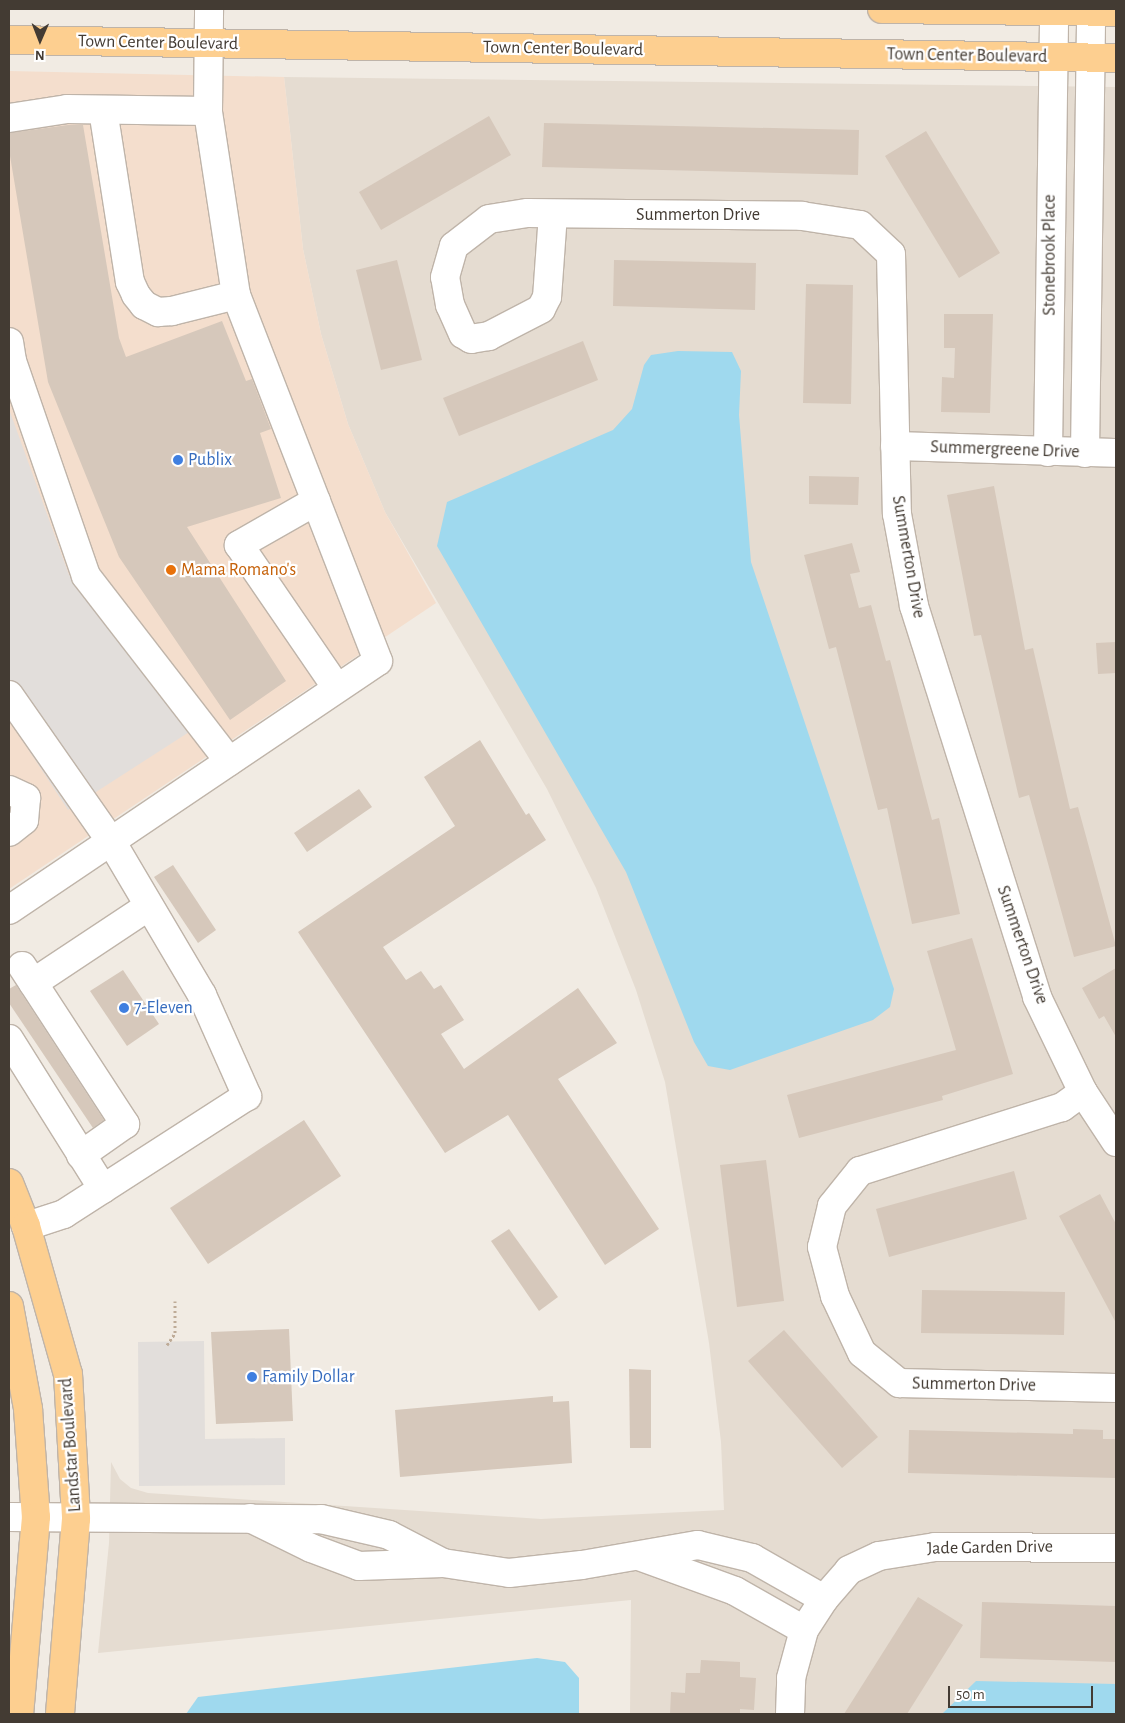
<!DOCTYPE html>
<html>
<head>
<meta charset="utf-8">
<style>
	body { margin:0 }
	#map { position:relative; width:1125px; height:1723px; overflow:hidden; background:#f1ebe3; font-family:"Alegreya Sans",sans-serif }
	div>[style] { position:absolute }
	[style*='--x'] { left:calc(var(--x)*1px); top:calc(var(--y)*1px); width:calc(var(--w)*1px); rotate:calc(var(--a)*1deg) }
	.residential>* { inset:0; background:#e5dcd1 }
	.commercial>* { inset:0; background:#f4decd }
	.parking>* { inset:0; background:#e2dedb }
	.water>* { inset:0; background:#9fd9ee }
	.building>* { inset:0; background:#d6c8bb }
	.path>* { height:3px; margin-top:-1.5px; transform-origin:0; background:repeating-linear-gradient(90deg,#beab97 0 2.5px,transparent 0 5px) }
	.roads { filter:drop-shadow(1px 0 #bfb4a9) drop-shadow(-1px 0 #bfb4a9) drop-shadow(0 1px #bfb4a9) drop-shadow(0 -1px #bfb4a9) }
	.minor>* { height:28px; margin:-14px; padding:0 14px; transform-origin:14px; border-radius:14px; background:#fff }
	.major>* { height:28px; margin:-14px; padding:0 14px; transform-origin:14px; border-radius:14px; background:#fdcf90 }
	.dots>* { width:14px; height:14px; translate:-50% -50%; box-sizing:border-box; border:2px solid #fff; border-radius:50% }
	span { translate:-50% -50%; white-space:nowrap; text-align:center; line-height:1.15; -webkit-text-stroke:4.5px #fff; paint-order:stroke }
	.street-label { font-size:18px; color:#433b33 }
	.shop-label { font-size:18px; color:#366cbe }
	.left { translate:0 -50%; text-align:left }
	.food-label { font-size:18px; color:#c56008 }
	.frame { position:absolute; inset:0; border:10px solid #433b33; pointer-events:none }
	.north { position:absolute; left:15px; top:15px; width:50px; height:50px; -webkit-text-stroke:4px #fff; paint-order:stroke; rotate:181deg; font-size:14px; font-weight:700; line-height:20px; text-align:center; color:#433b33 }
	.north::after { content:''; display:block; margin:auto; width:18px; height:22px; background:#433b33; clip-path:polygon(50% 0,100% 100%,50% 72%,0 100%) }
	.scale { position:absolute; left:948px; top:1686px; width:145px; height:22px; box-sizing:border-box; border:2px solid #433b33; border-top:0; padding-left:6px; font-size:15px; line-height:18px; white-space:nowrap; color:#433b33; -webkit-text-stroke:4px #fff; paint-order:stroke }
</style>
</head>
<body>
<div id="map">
	<div class="residential">
		<i style="clip-path:polygon(284px 77px,1116px 87px,1116px 1714px,630px 1714px,631px 1600px,98px 1653px,109px 1543px,111px 1462px,120px 1479px,131px 1488px,148px 1493px,541px 1519px,724px 1510px,721px 1442px,709px 1343px,665px 1082px,636px 990px,596px 888px,547px 789px,385px 512px,348px 424px,321px 334px,303px 249px)"></i>
	</div>
	<div class="commercial">
		<i style="clip-path:polygon(9px 71px,284px 77px,303px 249px,321px 334px,348px 424px,385px 512px,436px 603px,9px 889px)"></i>
	</div>
	<div class="parking">
		<i style="clip-path:polygon(9px 409px,69px 575px,214px 716px,68px 810px,9px 720px)"></i>
		<i style="clip-path:polygon(204px 1341px,205px 1439px,285px 1438px,285px 1485px,139px 1486px,138px 1342px)"></i>
	</div>
	<div class="water">
		<i style="clip-path:polygon(678px 351px,732px 352px,741px 371px,739px 415px,751px 562px,894px 989px,890px 1007px,873px 1020px,730px 1070px,708px 1066px,694px 1042px,626px 872px,437px 546px,447px 502px,613px 430px,632px 409px,644px 365px,651px 355px)"></i>
		<i style="clip-path:polygon(537px 1658px,565px 1662px,579px 1678px,579px 1714px,186px 1714px,198px 1697px)"></i>
		<i style="clip-path:polygon(976px 1681px,1116px 1684px,1116px 1714px,942px 1714px)"></i>
	</div>
	<div class="building">
		<i style="clip-path:polygon(489px 116px,511px 155px,381px 230px,359px 192px)"></i>
		<i style="clip-path:polygon(544px 123px,859px 130px,858px 175px,542px 167px)"></i>
		<i style="clip-path:polygon(68px 125px,83px 125px,119px 338px,126px 357px,222px 321px,246px 381px,252px 379px,271px 429px,260px 433px,281px 498px,187px 527px,286px 681px,230px 720px,119px 557px,48px 382px,9px 150px,9px 133px)"></i>
		<i style="clip-path:polygon(926px 131px,1000px 253px,959px 278px,885px 156px)"></i>
		<i style="clip-path:polygon(397px 260px,422px 360px,381px 370px,356px 270px)"></i>
		<i style="clip-path:polygon(614px 260px,756px 263px,755px 310px,613px 306px)"></i>
		<i style="clip-path:polygon(806px 284px,853px 285px,851px 404px,803px 403px)"></i>
		<i style="clip-path:polygon(944px 314px,993px 314px,990px 413px,941px 412px,942px 377px,954px 378px,955px 348px,944px 348px)"></i>
		<i style="clip-path:polygon(583px 341px,598px 380px,459px 436px,443px 398px)"></i>
		<i style="clip-path:polygon(809px 476px,859px 477px,858px 505px,809px 504px)"></i>
		<i style="clip-path:polygon(994px 486px,1025px 650px,1033px 648px,1070px 809px,1078px 807px,1116px 946px,1074px 957px,1029px 795px,1019px 798px,981px 635px,974px 636px,947px 495px)"></i>
		<i style="clip-path:polygon(852px 543px,860px 572px,850px 574px,859px 608px,871px 605px,886px 661px,890px 660px,932px 820px,939px 818px,960px 914px,912px 924px,887px 808px,878px 810px,836px 647px,829px 649px,804px 555px)"></i>
		<i style="clip-path:polygon(1116px 642px,1116px 673px,1098px 674px,1096px 643px)"></i>
		<i style="clip-path:polygon(480px 740px,526px 815px,529px 813px,546px 840px,383px 947px,406px 980px,421px 971px,434px 989px,441px 985px,464px 1020px,441px 1034px,464px 1069px,578px 988px,617px 1043px,558px 1079px,659px 1229px,605px 1265px,508px 1115px,445px 1153px,298px 932px,455px 826px,424px 777px)"></i>
		<i style="clip-path:polygon(359px 789px,372px 807px,307px 852px,294px 833px)"></i>
		<i style="clip-path:polygon(173px 865px,216px 930px,198px 943px,154px 877px)"></i>
		<i style="clip-path:polygon(972px 938px,1013px 1074px,942px 1096px,943px 1100px,799px 1138px,787px 1095px,956px 1050px,927px 951px)"></i>
		<i style="clip-path:polygon(1116px 968px,1116px 1037px,1104px 1016px,1099px 1019px,1082px 988px)"></i>
		<i style="clip-path:polygon(123px 970px,159px 1024px,127px 1046px,90px 991px)"></i>
		<i style="clip-path:polygon(16px 985px,104px 1120px,93px 1128px,9px 1003px,9px 989px)"></i>
		<i style="clip-path:polygon(304px 1120px,341px 1176px,208px 1264px,170px 1208px)"></i>
		<i style="clip-path:polygon(766px 1160px,784px 1301px,737px 1307px,720px 1165px)"></i>
		<i style="clip-path:polygon(1014px 1171px,1027px 1219px,889px 1257px,876px 1209px)"></i>
		<i style="clip-path:polygon(1100px 1194px,1116px 1224px,1116px 1323px,1059px 1216px)"></i>
		<i style="clip-path:polygon(509px 1229px,558px 1297px,539px 1311px,491px 1241px)"></i>
		<i style="clip-path:polygon(922px 1290px,1065px 1292px,1064px 1335px,921px 1333px)"></i>
		<i style="clip-path:polygon(289px 1329px,293px 1421px,216px 1424px,211px 1332px)"></i>
		<i style="clip-path:polygon(784px 1330px,878px 1437px,842px 1468px,748px 1361px)"></i>
		<i style="clip-path:polygon(629px 1369px,651px 1370px,651px 1448px,630px 1448px)"></i>
		<i style="clip-path:polygon(553px 1396px,553px 1402px,569px 1401px,572px 1463px,400px 1477px,395px 1410px)"></i>
		<i style="clip-path:polygon(1073px 1429px,1103px 1430px,1103px 1439px,1116px 1439px,1116px 1478px,908px 1473px,909px 1430px,1073px 1434px)"></i>
		<i style="clip-path:polygon(918px 1597px,963px 1625px,907px 1714px,844px 1714px)"></i>
		<i style="clip-path:polygon(982px 1602px,1116px 1606px,1116px 1662px,980px 1658px)"></i>
		<i style="clip-path:polygon(701px 1660px,740px 1662px,740px 1677px,756px 1678px,754px 1710px,740px 1709px,740px 1714px,670px 1714px,671px 1692px,685px 1693px,686px 1673px,700px 1673px)"></i>
	</div>
	<div class="path">
		<i style="--x:167;--y:1345;--w:14;--a:-56"></i>
		<i style="--x:175;--y:1333;--w:32;--a:-90"></i>
	</div>
	<div class="roads">
		<div class="minor">
			<i style="--x:103;--y:110;--w:174;--a:81.1"></i>
			<i style="--x:130;--y:282;--w:14;--a:65"></i>
			<i style="--x:136;--y:295;--w:13;--a:51"></i>
			<i style="--x:144;--y:305;--w:16;--a:27"></i>
			<i style="--x:158;--y:312;--w:14;--a:-4"></i>
			<i style="--x:172;--y:311;--w:66;--a:-14"></i>
			<i style="--x:9;--y:118;--w:59;--a:-8.8"></i>
			<i style="--x:67;--y:109;--w:141;--a:0.8"></i>
			<i style="--x:553;--y:214;--w:83;--a:94.1"></i>
			<i style="--x:547;--y:297;--w:13;--a:117"></i>
			<i style="--x:541;--y:309;--w:59;--a:152.6"></i>
			<i style="--x:489;--y:336;--w:18;--a:171"></i>
			<i style="--x:471;--y:339;--w:9;--a:-148"></i>
			<i style="--x:463;--y:334;--w:32;--a:-114"></i>
			<i style="--x:450;--y:305;--w:28;--a:-100"></i>
			<i style="--x:445;--y:277;--w:32;--a:-74"></i>
			<i style="--x:454;--y:246;--w:44;--a:-37.6"></i>
			<i style="--x:489;--y:219;--w:39;--a:-9"></i>
			<i style="--x:528;--y:213;--w:274;--a:0.6"></i>
			<i style="--x:802;--y:216;--w:59;--a:8.8"></i>
			<i style="--x:860;--y:225;--w:42;--a:43.1"></i>
			<i style="--x:891;--y:254;--w:260;--a:88.7"></i>
			<i style="--x:897;--y:514;--w:94;--a:79.5"></i>
			<i style="--x:914;--y:606;--w:410;--a:72.5"></i>
			<i style="--x:1037;--y:997;--w:106;--a:64.2"></i>
			<i style="--x:1083;--y:1092;--w:60;--a:56.6"></i>
			<i style="--x:9;--y:342;--w:19;--a:81"></i>
			<i style="--x:12;--y:361;--w:227;--a:71"></i>
			<i style="--x:86;--y:576;--w:234;--a:52.3"></i>
			<i style="--x:895;--y:446;--w:221;--a:1.8"></i>
			<i style="--x:1048;--y:452;--w:443;--a:-89.2"></i>
			<i style="--x:1085;--y:453;--w:444;--a:-89.2"></i>
			<i style="--x:316;--y:501;--w:89;--a:150.3"></i>
			<i style="--x:239;--y:545;--w:173;--a:55.6"></i>
			<i style="--x:9;--y:695;--w:178;--a:55.1"></i>
			<i style="--x:111;--y:841;--w:179;--a:59.4"></i>
			<i style="--x:202;--y:995;--w:111;--a:66"></i>
			<i style="--x:247;--y:1096;--w:218;--a:147.2"></i>
			<i style="--x:64;--y:1214;--w:40;--a:162"></i>
			<i style="--x:9;--y:790;--w:19;--a:25"></i>
			<i style="--x:26;--y:798;--w:22;--a:95"></i>
			<i style="--x:24;--y:820;--w:19;--a:141"></i>
			<i style="--x:9;--y:910;--w:445;--a:-34"></i>
			<i style="--x:378;--y:661;--w:393;--a:-111.2"></i>
			<i style="--x:236;--y:295;--w:186;--a:-98.7"></i>
			<i style="--x:208;--y:111;--w:102;--a:-89.4"></i>
			<i style="--x:22;--y:966;--w:189;--a:56.9"></i>
			<i style="--x:125;--y:1124;--w:54;--a:144.8"></i>
			<i style="--x:33;--y:983;--w:139;--a:-33.6"></i>
			<i style="--x:9;--y:1039;--w:177;--a:57.9"></i>
			<i style="--x:1083;--y:1092;--w:26;--a:144"></i>
			<i style="--x:1062;--y:1107;--w:212;--a:162.4"></i>
			<i style="--x:860;--y:1171;--w:45;--a:128.7"></i>
			<i style="--x:832;--y:1206;--w:42;--a:103.7"></i>
			<i style="--x:822;--y:1247;--w:51;--a:75.1"></i>
			<i style="--x:835;--y:1296;--w:63;--a:64.7"></i>
			<i style="--x:862;--y:1353;--w:48;--a:39"></i>
			<i style="--x:899;--y:1383;--w:217;--a:1.3"></i>
			<i style="--x:9;--y:1517;--w:312;--a:0.4"></i>
			<i style="--x:321;--y:1519;--w:70;--a:13.2"></i>
			<i style="--x:389;--y:1535;--w:59;--a:27.4"></i>
			<i style="--x:250;--y:1518;--w:68;--a:26.2"></i>
			<i style="--x:311;--y:1548;--w:51;--a:20.6"></i>
			<i style="--x:359;--y:1566;--w:84;--a:-2"></i>
			<i style="--x:443;--y:1563;--w:67;--a:8.6"></i>
			<i style="--x:509;--y:1573;--w:73;--a:-6.3"></i>
			<i style="--x:582;--y:1565;--w:118;--a:-9.8"></i>
			<i style="--x:698;--y:1545;--w:56;--a:13.5"></i>
			<i style="--x:752;--y:1558;--w:83;--a:29.7"></i>
			<i style="--x:639;--y:1556;--w:102;--a:20"></i>
			<i style="--x:735;--y:1591;--w:79;--a:29.5"></i>
			<i style="--x:790;--y:1714;--w:36;--a:-88"></i>
			<i style="--x:791;--y:1678;--w:50;--a:-74.8"></i>
			<i style="--x:804;--y:1630;--w:37;--a:-57"></i>
			<i style="--x:824;--y:1599;--w:38;--a:-49"></i>
			<i style="--x:849;--y:1570;--w:33;--a:-25"></i>
			<i style="--x:879;--y:1556;--w:57;--a:-9.1"></i>
			<i style="--x:935;--y:1547;--w:181;--a:0.3"></i>
		</div>
		<div class="major">
			<i style="--x:882;--y:9;--w:234;--a:0.7"></i>
			<i style="--x:9;--y:40;--w:1107;--a:0.93"></i>
			<i style="--x:9;--y:1183;--w:46;--a:68.4"></i>
			<i style="--x:26;--y:1226;--w:154;--a:74.2"></i>
			<i style="--x:68;--y:1374;--w:145;--a:86.8"></i>
			<i style="--x:76;--y:1519;--w:196;--a:94.7"></i>
			<i style="--x:9;--y:1306;--w:105;--a:79.5"></i>
			<i style="--x:28;--y:1409;--w:108;--a:85.8"></i>
			<i style="--x:36;--y:1517;--w:198;--a:94.9"></i>
		</div>
	</div>
	<div class="dots">
		<i style="left:178px;top:460px;background:#3f7fe0"></i>
		<i style="left:171px;top:570px;background:#e8710a"></i>
		<i style="left:124px;top:1008px;background:#3f7fe0"></i>
		<i style="left:252px;top:1377px;background:#3f7fe0"></i>
	</div>
	<div class="street-label">
		<span style="left:158px;top:43px;rotate:1deg">Town Center Boulevard</span>
		<span style="left:563px;top:49px;rotate:1deg">Town Center Boulevard</span>
		<span style="left:967px;top:56px;rotate:1deg">Town Center Boulevard</span>
		<span style="left:698px;top:215px">Summerton Drive</span>
		<span style="left:1050px;top:255px;rotate:-90deg">Stonebrook Place</span>
		<span style="left:1005px;top:450px;rotate:2deg">Summergreene Drive</span>
		<span style="left:908px;top:557px;rotate:80deg">Summerton Drive</span>
		<span style="left:1022px;top:945px;rotate:71deg">Summerton Drive</span>
		<span style="left:974px;top:1385px;rotate:1deg">Summerton Drive</span>
		<span style="left:71px;top:1445px;rotate:-94deg">Landstar Boulevard</span>
		<span style="left:990px;top:1548px;rotate:-1deg">Jade Garden Drive</span>
	</div>
	<div class="shop-label">
		<span class="left" style="left:188px;top:460px">Publix</span>
		<span class="left" style="left:134px;top:1008px">7-Eleven</span>
		<span class="left" style="left:262px;top:1377px">Family Dollar</span>
	</div>
	<div class="food-label">
		<span class="left" style="left:181px;top:570px">Mama Romano's</span>
	</div>
	<div class="frame"></div>
	<div class="north">N</div>
	<div class="scale">50 m</div>
</div>
</body>
</html>
